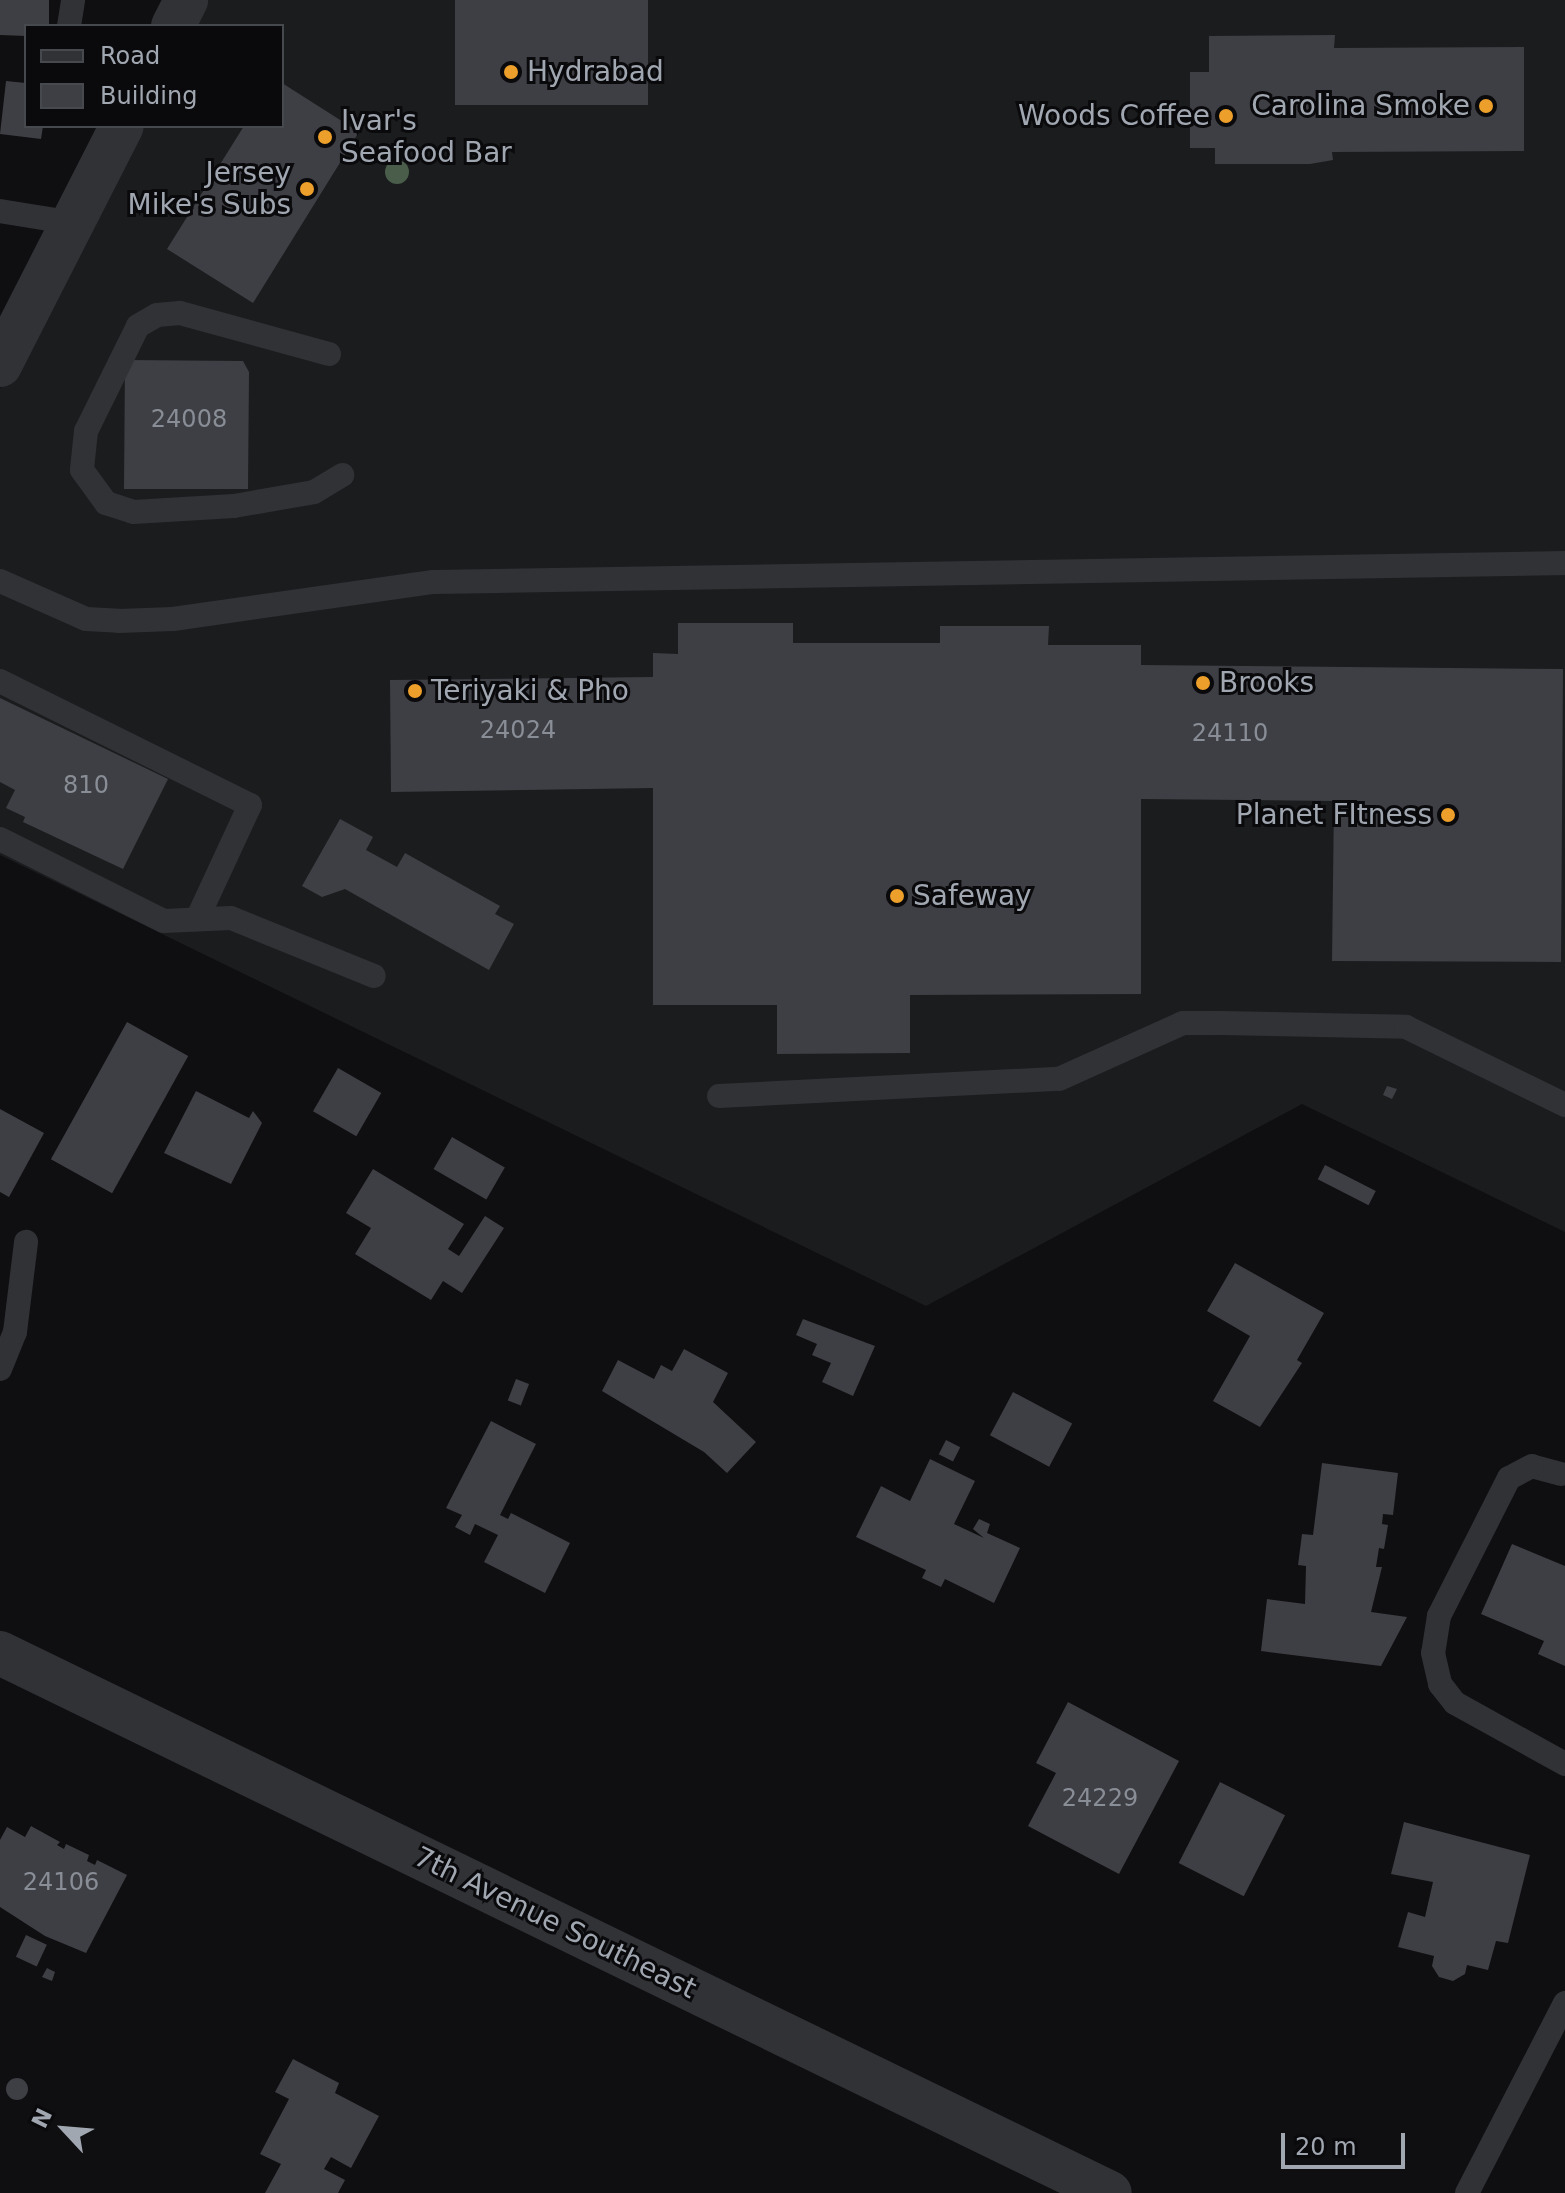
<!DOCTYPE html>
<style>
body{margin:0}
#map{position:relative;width:1565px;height:2193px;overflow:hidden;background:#0f0f11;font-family:"DejaVu Sans",sans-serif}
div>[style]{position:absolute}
.built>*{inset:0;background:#1b1c1e}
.building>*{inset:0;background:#3e3f44;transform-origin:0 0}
.round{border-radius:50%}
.service>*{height:24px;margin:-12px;padding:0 12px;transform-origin:12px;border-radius:12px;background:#303236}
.tertiary>*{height:44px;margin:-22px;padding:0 22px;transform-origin:22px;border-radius:22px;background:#303236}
.trees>*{width:24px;height:24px;margin:-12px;border-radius:50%;background:#495d4a}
.dots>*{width:22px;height:22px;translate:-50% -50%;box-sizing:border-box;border:4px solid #0a0a0c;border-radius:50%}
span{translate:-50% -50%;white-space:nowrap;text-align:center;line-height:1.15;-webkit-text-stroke:6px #0a0a0c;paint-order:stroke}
.number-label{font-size:24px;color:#888d96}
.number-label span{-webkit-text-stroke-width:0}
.poi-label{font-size:28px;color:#a1a7b1}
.left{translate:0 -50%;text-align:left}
.right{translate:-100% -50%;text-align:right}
.street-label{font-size:28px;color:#a1a7b1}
.legend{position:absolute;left:24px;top:24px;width:260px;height:104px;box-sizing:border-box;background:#0a0a0c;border:2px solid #46494e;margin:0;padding:10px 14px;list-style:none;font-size:24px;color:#a1a7b1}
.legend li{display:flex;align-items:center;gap:16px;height:40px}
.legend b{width:40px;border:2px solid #46494e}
.north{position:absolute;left:24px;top:2089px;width:80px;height:80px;-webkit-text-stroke:6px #0a0a0c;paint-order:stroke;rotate:296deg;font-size:22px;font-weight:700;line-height:32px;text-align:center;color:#a1a7b1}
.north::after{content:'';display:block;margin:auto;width:28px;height:36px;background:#a1a7b1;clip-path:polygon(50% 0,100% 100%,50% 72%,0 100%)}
.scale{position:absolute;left:1281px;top:2133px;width:124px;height:36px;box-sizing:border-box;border:4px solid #a1a7b1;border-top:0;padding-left:10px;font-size:24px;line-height:28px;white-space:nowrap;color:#a1a7b1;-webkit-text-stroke:6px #0a0a0c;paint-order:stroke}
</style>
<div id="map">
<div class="built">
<i style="clip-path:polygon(189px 0,1565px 0,1565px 1232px,1302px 1104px,926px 1306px,0 855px,0 389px,128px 126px,282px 126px,282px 26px,177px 26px)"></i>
</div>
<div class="building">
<i style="clip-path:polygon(0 0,49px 0,49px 26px,26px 26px,26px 36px,0 35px)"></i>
<i style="left:455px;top:0;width:193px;height:105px"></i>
<i style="clip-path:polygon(1335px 35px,1334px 48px,1524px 47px,1524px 151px,1332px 152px,1333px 160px,1310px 164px,1215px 164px,1215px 148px,1190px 148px,1190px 72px,1209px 72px,1209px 36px)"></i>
<i style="clip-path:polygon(6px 81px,26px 83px,26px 126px,43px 126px,41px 139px,0 134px)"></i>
<i style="clip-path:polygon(282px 83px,359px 132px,253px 303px,167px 249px,244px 126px,282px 126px)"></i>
<i style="clip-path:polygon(125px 360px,243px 361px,249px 372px,248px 489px,124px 489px)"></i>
<i style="clip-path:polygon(678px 623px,793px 623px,793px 643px,940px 643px,940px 626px,1049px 626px,1048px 645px,1141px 645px,1141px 665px,1563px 669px,1561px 962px,1332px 961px,1334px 801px,1141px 799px,1141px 994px,910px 995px,910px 1053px,777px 1054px,777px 1005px,653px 1005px,653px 788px,391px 792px,390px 680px,653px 677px,653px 653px,678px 654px)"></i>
<i style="clip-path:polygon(0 698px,168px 779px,123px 869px,23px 822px,25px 817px,6px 808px,15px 790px,0 782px)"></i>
<i style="clip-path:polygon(340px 819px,373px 837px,366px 850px,397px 867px,405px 853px,500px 906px,495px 914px,514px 924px,489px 970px,345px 889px,322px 897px,302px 886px)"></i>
<i style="left:127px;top:1022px;width:70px;height:157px;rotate:29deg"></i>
<i style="left:338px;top:1068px;width:50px;height:50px;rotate:30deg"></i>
<i style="clip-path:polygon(1387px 1086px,1397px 1089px,1392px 1099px,1383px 1095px)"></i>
<i style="clip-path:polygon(196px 1091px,249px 1118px,253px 1111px,262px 1123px,231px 1184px,164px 1153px)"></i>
<i style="clip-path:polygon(0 1109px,44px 1133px,9px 1197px,0 1192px)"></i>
<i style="left:452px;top:1137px;width:61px;height:37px;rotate:30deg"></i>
<i style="left:1325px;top:1165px;width:57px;height:16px;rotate:27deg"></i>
<i style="clip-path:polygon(373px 1169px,464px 1224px,448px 1249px,459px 1256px,485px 1216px,504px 1228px,462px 1293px,443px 1281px,431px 1300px,355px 1254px,371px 1228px,346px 1213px)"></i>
<i style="clip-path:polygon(1235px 1263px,1324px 1313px,1297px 1360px,1302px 1363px,1260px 1427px,1213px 1401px,1250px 1336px,1207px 1311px)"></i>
<i style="clip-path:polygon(803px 1319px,875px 1346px,853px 1396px,822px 1382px,831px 1363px,812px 1355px,817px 1344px,796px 1335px)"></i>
<i style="clip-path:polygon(684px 1349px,728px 1373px,713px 1402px,756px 1442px,727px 1473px,704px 1452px,602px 1391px,618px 1360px,654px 1379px,661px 1365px,672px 1371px)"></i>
<i style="left:516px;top:1379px;width:14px;height:23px;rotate:21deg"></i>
<i style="left:1013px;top:1392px;width:67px;height:49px;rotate:28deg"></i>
<i style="clip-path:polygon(491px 1421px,536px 1444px,500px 1515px,508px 1519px,511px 1513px,570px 1543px,545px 1593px,484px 1562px,498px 1535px,475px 1524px,470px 1535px,455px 1527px,462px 1515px,446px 1508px)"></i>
<i style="left:946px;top:1440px;width:16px;height:16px;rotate:27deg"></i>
<i style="clip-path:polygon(930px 1459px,975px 1481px,954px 1524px,984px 1538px,973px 1529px,979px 1519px,990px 1524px,987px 1533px,1020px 1548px,994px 1603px,945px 1579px,941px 1587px,922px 1578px,926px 1570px,856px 1537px,881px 1486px,910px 1501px)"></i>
<i style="clip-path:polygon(1322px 1463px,1398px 1473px,1393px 1515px,1383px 1514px,1382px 1524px,1388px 1525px,1384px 1549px,1379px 1548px,1376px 1567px,1382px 1567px,1371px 1612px,1407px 1617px,1381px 1666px,1261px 1651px,1267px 1599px,1305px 1604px,1306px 1566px,1298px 1565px,1302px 1534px,1313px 1535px)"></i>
<i style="clip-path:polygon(1512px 1544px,1565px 1566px,1565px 1666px,1538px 1654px,1544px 1641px,1481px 1614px)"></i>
<i style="clip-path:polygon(1068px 1702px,1179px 1761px,1119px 1874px,1028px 1826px,1056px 1773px,1036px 1763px)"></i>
<i style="left:1220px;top:1782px;width:73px;height:91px;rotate:27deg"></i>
<i style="clip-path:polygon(1404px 1822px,1530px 1855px,1508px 1943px,1496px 1941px,1488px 1970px,1467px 1965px,1465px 1974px,1453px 1981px,1439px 1977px,1432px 1966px,1434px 1956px,1398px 1947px,1408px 1912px,1425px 1917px,1433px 1882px,1391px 1874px)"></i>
<i style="clip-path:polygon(31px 1826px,60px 1842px,57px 1845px,64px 1849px,66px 1844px,89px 1855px,87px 1861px,95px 1865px,97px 1860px,127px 1875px,86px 1953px,45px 1936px,0 1907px,0 1840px,7px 1827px,25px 1837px)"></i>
<i style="left:26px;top:1935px;width:23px;height:24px;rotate:25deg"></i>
<i style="clip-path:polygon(47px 1968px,55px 1972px,52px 1981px,42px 1977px)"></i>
<i style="clip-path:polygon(293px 2059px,339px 2083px,335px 2093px,379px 2116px,351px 2168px,331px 2157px,324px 2169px,345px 2180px,338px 2193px,265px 2193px,281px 2164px,260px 2154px,289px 2099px,275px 2092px)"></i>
<i class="round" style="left:6px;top:2078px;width:22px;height:22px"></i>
</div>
<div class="service">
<i style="left:69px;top:26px;width:26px;rotate:-81deg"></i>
<i style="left:0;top:211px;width:74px;rotate:9.3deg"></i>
<i style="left:329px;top:354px;width:155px;rotate:-164.6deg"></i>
<i style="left:180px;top:313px;width:23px;rotate:175deg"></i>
<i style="left:157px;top:315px;width:22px;rotate:150deg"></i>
<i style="left:138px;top:326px;width:117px;rotate:116.3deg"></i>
<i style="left:86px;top:431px;width:39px;rotate:96deg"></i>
<i style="left:82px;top:470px;width:41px;rotate:54deg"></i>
<i style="left:106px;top:503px;width:28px;rotate:18deg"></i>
<i style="left:133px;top:512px;width:101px;rotate:-3.4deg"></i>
<i style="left:234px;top:506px;width:81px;rotate:-9.9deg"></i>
<i style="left:314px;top:492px;width:33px;rotate:-31deg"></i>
<i style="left:0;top:581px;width:94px;rotate:23.8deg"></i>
<i style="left:86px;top:619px;width:33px;rotate:3deg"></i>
<i style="left:119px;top:621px;width:54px;rotate:-2.1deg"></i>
<i style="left:173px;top:619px;width:263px;rotate:-8.1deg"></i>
<i style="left:433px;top:582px;width:1132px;rotate:-0.96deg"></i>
<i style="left:0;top:681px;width:279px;rotate:26.4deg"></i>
<i style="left:250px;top:805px;width:126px;rotate:114.9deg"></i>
<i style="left:0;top:839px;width:183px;rotate:26.6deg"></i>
<i style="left:164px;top:921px;width:67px;rotate:-2.6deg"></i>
<i style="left:231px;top:918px;width:154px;rotate:22.1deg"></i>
<i style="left:719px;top:1096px;width:340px;rotate:-2.9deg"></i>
<i style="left:1059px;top:1079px;width:136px;rotate:-24.3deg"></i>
<i style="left:1183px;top:1023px;width:39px"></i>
<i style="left:1222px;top:1023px;width:184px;rotate:1.2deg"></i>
<i style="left:1406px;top:1027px;width:177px;rotate:26.1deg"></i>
<i style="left:0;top:1369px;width:40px;rotate:-68deg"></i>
<i style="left:15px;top:1332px;width:91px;rotate:-83deg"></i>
<i style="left:1561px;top:1474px;width:30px;rotate:-165deg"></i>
<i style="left:1532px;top:1466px;width:26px;rotate:152deg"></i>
<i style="left:1509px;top:1478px;width:155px;rotate:116.9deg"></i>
<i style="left:1439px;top:1616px;width:37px;rotate:99deg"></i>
<i style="left:1433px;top:1653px;width:32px;rotate:77deg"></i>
<i style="left:1440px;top:1684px;width:24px;rotate:52deg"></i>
<i style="left:1455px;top:1703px;width:126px;rotate:29deg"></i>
<i style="left:1467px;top:2193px;width:214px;rotate:-62.7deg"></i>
</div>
<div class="tertiary">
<i style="left:173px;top:26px;width:29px;rotate:-63deg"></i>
<i style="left:0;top:365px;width:268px;rotate:-63deg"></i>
<i style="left:0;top:1653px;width:1234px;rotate:25.94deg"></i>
</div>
<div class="trees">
<i style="left:397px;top:172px"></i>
</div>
<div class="dots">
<i style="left:511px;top:72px;background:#ed9f2b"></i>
<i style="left:1486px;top:106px;background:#ed9f2b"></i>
<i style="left:1226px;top:116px;background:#ed9f2b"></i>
<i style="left:325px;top:137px;background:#ed9f2b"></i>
<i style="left:307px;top:189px;background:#ed9f2b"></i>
<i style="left:1203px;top:683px;background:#ed9f2b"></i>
<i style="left:415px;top:691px;background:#ed9f2b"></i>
<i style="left:1448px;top:815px;background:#ed9f2b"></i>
<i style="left:897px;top:896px;background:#ed9f2b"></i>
</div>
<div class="number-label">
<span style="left:189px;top:420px">24008</span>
<span style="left:518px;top:731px">24024</span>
<span style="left:1230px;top:734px">24110</span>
<span style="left:86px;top:786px">810</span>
<span style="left:1100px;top:1799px">24229</span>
<span style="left:61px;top:1883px">24106</span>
</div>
<div class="poi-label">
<span class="left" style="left:527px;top:72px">Hydrabad</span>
<span class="right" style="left:1470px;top:106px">Carolina Smoke</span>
<span class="right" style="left:1210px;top:116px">Woods Coffee</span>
<span class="left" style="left:341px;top:137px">Ivar's<br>Seafood Bar</span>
<span class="right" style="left:291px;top:189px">Jersey<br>Mike's Subs</span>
<span class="left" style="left:1219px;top:683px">Brooks</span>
<span class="left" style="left:431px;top:691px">Teriyaki &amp; Pho</span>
<span class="right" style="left:1432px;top:815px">Planet FItness</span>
<span class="left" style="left:913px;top:896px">Safeway</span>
</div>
<div class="street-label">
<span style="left:555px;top:1923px;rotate:26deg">7th Avenue Southeast</span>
</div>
<ul class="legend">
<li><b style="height:10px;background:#303236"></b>Road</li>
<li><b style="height:22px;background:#3e3f44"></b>Building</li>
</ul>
<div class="north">N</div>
<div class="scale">20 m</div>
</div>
